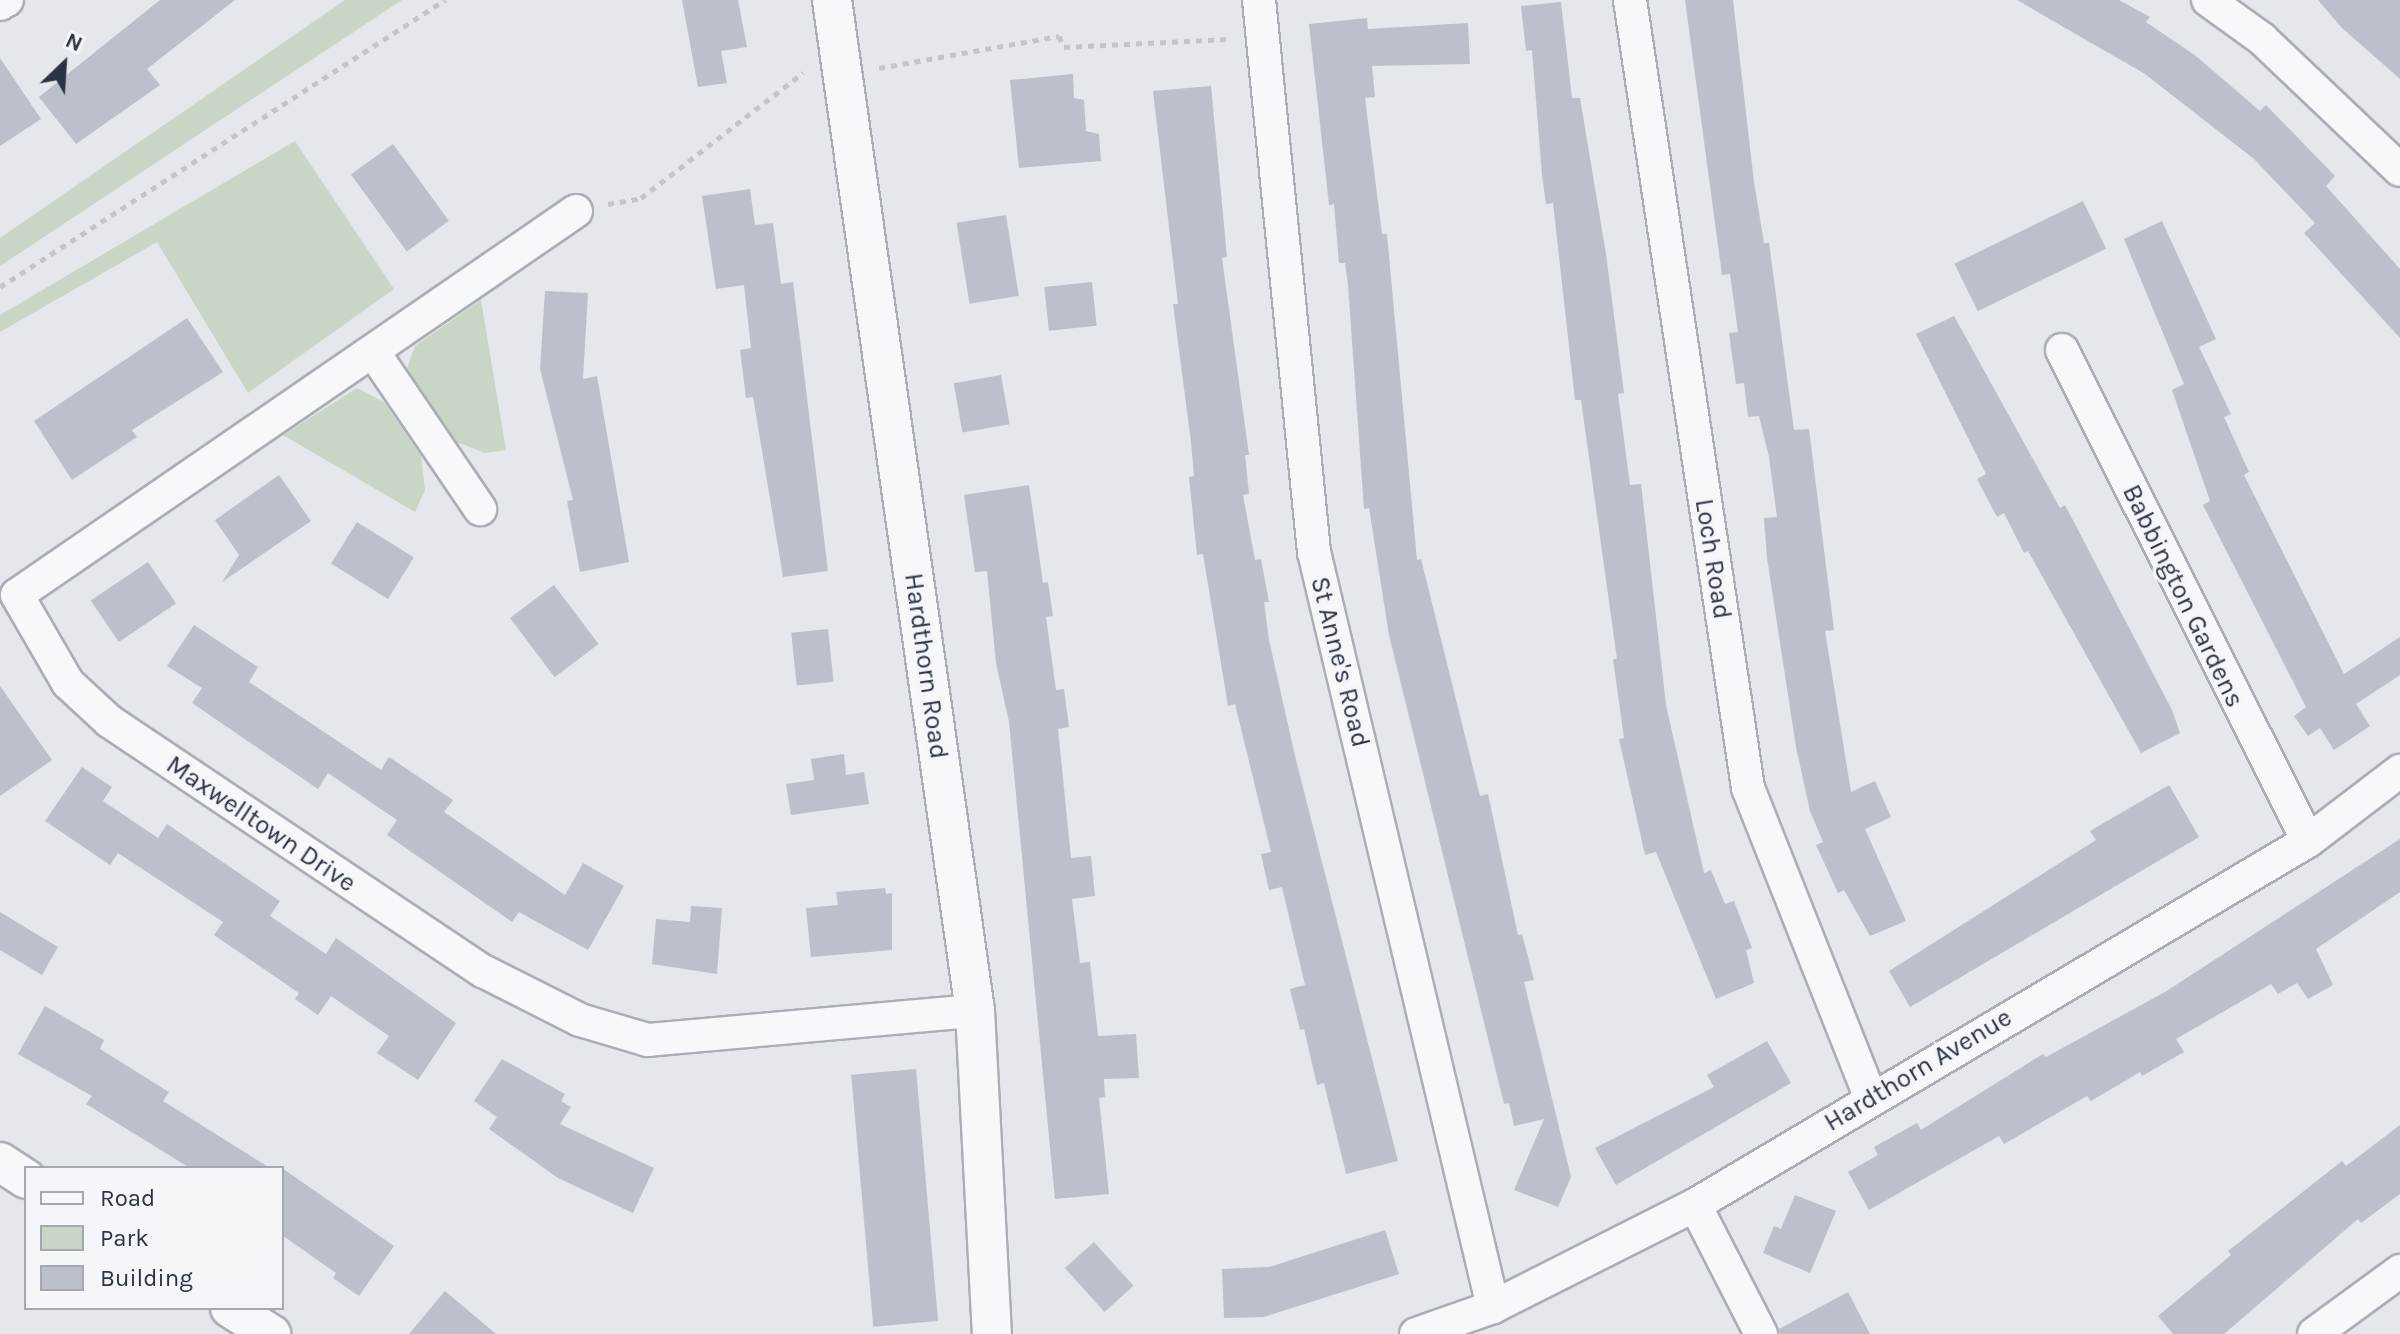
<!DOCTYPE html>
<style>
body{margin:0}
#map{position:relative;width:2400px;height:1334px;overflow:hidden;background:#e4e7ec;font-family:Karla,sans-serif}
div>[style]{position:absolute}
.green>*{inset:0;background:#c9d6c5}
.building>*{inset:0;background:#bbc0ca;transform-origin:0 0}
.path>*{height:5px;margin-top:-2.5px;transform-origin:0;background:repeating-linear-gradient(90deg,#c2c5cb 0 6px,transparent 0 12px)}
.roads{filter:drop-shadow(2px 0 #a9aeb7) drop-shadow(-2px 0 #a9aeb7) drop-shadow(0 2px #a9aeb7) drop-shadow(0 -2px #a9aeb7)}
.minor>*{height:32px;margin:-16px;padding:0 16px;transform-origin:16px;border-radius:16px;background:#f7f8fa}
.tertiary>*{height:38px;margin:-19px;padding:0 19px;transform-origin:19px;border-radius:19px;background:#f7f8fa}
span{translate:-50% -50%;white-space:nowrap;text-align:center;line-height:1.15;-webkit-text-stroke:7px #f4f6f9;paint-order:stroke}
.street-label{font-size:26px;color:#2b3445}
.legend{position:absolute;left:24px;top:1166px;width:260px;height:144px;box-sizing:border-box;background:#f4f6f9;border:2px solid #a4a8b1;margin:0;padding:10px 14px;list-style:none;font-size:24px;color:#2b3445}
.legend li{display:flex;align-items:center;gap:16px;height:40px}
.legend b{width:40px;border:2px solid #a4a8b1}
.north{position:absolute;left:24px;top:24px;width:80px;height:80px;-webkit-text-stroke:6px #f4f6f9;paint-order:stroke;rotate:25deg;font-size:22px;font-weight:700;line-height:32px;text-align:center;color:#2b3445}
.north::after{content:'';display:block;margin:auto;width:28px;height:36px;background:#2b3445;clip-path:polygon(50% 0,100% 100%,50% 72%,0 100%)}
</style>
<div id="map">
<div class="green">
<i style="clip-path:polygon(345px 0,402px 0,0 266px,0 238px)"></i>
<i style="clip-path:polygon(295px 141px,394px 289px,248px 393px,157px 242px,0 332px,0 315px)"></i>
<i style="clip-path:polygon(481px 300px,506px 450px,485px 453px,449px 439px,410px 385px,407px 368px,415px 346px)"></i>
<i style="clip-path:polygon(357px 388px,384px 402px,421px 456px,425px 490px,415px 512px,283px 435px)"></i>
</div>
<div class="building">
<i style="clip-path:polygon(160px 0,235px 0,147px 69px,160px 85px,76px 144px,39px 97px)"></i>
<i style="clip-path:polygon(682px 0,738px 0,747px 47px,721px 51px,727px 83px,698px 87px)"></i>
<i style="clip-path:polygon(1685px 0,1733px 0,1754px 182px,1764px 243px,1769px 243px,1794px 430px,1809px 429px,1834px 630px,1825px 631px,1851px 792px,1875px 781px,1891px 817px,1865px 829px,1906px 921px,1870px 936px,1844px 890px,1838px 893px,1816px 845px,1823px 842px,1810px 811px,1796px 747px,1767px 558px,1764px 518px,1777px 517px,1769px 457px,1759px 416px,1748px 417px,1744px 383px,1736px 384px,1729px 333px,1738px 332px,1730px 274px,1722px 275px)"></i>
<i style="clip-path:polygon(2017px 0,2119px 0,2150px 17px,2146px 22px,2196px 56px,2260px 111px,2266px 105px,2335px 176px,2326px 186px,2400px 269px,2400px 338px,2304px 233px,2315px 223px,2254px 159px,2145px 74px)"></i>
<i style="clip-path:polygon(2318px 0,2400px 0,2400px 79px,2342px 28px)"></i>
<i style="clip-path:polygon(1561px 2px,1572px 98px,1580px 98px,1606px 254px,1624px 393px,1618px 394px,1630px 485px,1641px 484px,1666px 705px,1704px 873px,1711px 870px,1725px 904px,1734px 901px,1752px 948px,1746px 950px,1754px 983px,1716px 999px,1656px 852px,1645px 855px,1619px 739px,1624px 738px,1613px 659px,1617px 659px,1581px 400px,1575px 400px,1553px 203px,1546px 204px,1542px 175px,1532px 50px,1526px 51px,1521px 6px)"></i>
<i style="clip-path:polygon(1367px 18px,1368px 29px,1468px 23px,1470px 64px,1372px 66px,1375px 97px,1365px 98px,1382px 234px,1387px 234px,1417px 560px,1421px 559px,1480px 796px,1488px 794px,1518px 935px,1522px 934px,1534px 980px,1524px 982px,1571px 1177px,1558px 1207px,1514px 1190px,1544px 1119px,1514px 1126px,1509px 1103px,1504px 1104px,1389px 635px,1369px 508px,1364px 509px,1348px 285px,1345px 263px,1339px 263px,1334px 204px,1329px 205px,1309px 24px)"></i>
<i style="clip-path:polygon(0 58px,41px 119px,0 146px)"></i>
<i style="clip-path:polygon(1073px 74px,1074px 98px,1084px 100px,1086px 131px,1099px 134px,1101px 161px,1019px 168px,1010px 80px)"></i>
<i style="clip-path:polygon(1211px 86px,1227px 257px,1222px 258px,1249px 455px,1245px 455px,1249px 494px,1243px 495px,1255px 560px,1261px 559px,1269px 602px,1264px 602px,1269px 640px,1295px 756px,1398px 1161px,1346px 1174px,1324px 1083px,1317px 1085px,1304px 1029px,1300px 1030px,1290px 989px,1305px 985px,1282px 887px,1269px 890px,1261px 854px,1271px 852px,1235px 704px,1228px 706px,1203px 554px,1197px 555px,1189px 477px,1194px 476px,1191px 442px,1173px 304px,1178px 304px,1153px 91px)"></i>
<i style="left:393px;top:144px;width:95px;height:52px;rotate:54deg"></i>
<i style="clip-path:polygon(750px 189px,755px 225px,773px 223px,781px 284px,793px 282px,828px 571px,783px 577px,753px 397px,746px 398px,740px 350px,751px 348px,744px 285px,716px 289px,702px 196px)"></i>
<i style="left:2083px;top:201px;width:53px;height:143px;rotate:64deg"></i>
<i style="left:1006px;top:215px;width:82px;height:50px;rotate:81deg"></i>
<i style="clip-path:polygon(2162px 221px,2216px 339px,2199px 347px,2231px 414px,2224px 417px,2249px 472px,2244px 475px,2344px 674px,2400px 637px,2400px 675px,2356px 704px,2370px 726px,2334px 750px,2320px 728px,2308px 736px,2294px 716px,2306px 707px,2203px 505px,2210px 501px,2172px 390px,2184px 384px,2124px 239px)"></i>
<i style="left:1092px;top:282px;width:44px;height:48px;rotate:84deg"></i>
<i style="clip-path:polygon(545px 291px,588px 293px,583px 379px,597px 376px,629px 562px,580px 572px,567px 501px,573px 500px,540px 369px)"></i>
<i style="clip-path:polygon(1954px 316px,2060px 508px,2065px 505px,2172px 710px,2180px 733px,2141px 753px,2028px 551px,2024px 553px,2004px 513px,1997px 517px,1977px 479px,1986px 474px,1916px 334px)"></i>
<i style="clip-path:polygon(187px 318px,223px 372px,132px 430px,137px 437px,72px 480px,34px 421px)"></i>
<i style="left:1001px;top:375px;width:50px;height:48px;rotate:80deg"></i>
<i style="clip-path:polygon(279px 475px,311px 521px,222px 582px,239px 555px,215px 520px)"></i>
<i style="clip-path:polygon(1029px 485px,1043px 583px,1048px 582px,1053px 616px,1046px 617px,1056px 690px,1064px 689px,1069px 727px,1058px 729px,1071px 858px,1091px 856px,1095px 896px,1072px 899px,1080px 963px,1090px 962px,1098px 1036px,1136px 1034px,1139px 1078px,1104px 1079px,1105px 1097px,1099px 1098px,1109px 1194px,1055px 1199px,1009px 722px,996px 663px,987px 571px,975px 572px,964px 495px)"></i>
<i style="left:357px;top:522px;width:67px;height:49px;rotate:32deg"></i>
<i style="left:148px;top:562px;width:50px;height:69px;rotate:56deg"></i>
<i style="left:554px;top:585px;width:74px;height:55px;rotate:53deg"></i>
<i style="clip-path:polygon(194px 625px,258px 667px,249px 682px,381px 770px,389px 757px,453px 800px,444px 812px,565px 895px,583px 863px,624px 886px,588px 950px,519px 912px,512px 922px,387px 835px,397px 820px,328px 773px,318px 789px,192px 703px,202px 688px,167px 666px)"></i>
<i style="left:828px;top:629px;width:53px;height:37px;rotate:84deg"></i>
<i style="clip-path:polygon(0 686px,52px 760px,0 796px)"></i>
<i style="clip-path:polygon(844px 754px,846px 775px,864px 772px,869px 804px,791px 815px,786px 784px,814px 780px,811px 759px)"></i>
<i style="clip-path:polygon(82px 767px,112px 787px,103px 801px,158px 838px,167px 824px,280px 901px,270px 916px,326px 954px,336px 938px,456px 1023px,418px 1080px,377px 1053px,389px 1036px,331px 996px,318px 1015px,295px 999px,299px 993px,214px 935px,223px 922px,118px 853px,110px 865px,45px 821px)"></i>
<i style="clip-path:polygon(2169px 785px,2199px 837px,1910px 1007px,1889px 971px,2096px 840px,2090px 831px)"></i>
<i style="clip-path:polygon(2400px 839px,2400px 892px,2316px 949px,2333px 985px,2308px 999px,2297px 983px,2278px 994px,2271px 984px,2176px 1039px,2184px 1052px,2142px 1076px,2140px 1072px,2091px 1101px,2087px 1096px,2004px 1144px,1999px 1136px,1869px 1210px,1848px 1172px,1878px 1155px,1874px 1147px,1917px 1123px,1921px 1130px,2043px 1054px,2046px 1057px,2165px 992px)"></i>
<i style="clip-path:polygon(885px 888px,886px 894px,892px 893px,892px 950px,811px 957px,806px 908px,838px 905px,836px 892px)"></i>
<i style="clip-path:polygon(691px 906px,722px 908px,717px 974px,652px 964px,656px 919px,690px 922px)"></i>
<i style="clip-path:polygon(0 912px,58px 947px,42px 975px,0 950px)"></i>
<i style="clip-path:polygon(45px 1006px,104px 1040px,100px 1049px,169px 1092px,163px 1101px,270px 1168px,190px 1168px,86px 1104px,92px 1096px,18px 1054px)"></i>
<i style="clip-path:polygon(1767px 1041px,1791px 1083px,1616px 1185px,1595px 1148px,1714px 1087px,1707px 1075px)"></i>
<i style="clip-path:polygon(502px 1059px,565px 1094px,561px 1101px,571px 1107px,560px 1124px,654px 1168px,633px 1213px,558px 1178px,489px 1129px,497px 1117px,474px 1101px)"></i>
<i style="left:916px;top:1069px;width:253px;height:65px;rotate:85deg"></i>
<i style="clip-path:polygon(2400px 1125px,2400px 1194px,2361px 1223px,2358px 1219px,2224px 1334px,2173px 1334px,2158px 1316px,2231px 1255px,2228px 1251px,2342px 1161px,2346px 1166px)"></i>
<i style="clip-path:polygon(282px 1168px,394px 1246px,359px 1296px,333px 1278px,336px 1273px,282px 1235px)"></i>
<i style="clip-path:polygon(1795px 1195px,1836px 1211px,1810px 1273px,1763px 1253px,1774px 1226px,1781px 1229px)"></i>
<i style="clip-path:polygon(1385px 1230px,1399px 1274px,1264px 1317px,1224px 1318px,1222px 1269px,1269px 1267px)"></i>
<i style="left:1094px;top:1242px;width:59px;height:39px;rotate:48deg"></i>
<i style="clip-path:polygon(445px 1291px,496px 1334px,409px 1334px)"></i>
<i style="clip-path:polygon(1848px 1292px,1870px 1334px,1780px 1334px,1779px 1329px)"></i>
</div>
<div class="path">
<i style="left:879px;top:68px;width:183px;rotate:-10.1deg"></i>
<i style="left:1059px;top:36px;width:12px;rotate:66deg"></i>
<i style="left:1064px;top:47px;width:166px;rotate:-2.8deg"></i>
<i style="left:608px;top:204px;width:34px;rotate:-10deg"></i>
<i style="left:641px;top:198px;width:205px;rotate:-37.7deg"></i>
<i style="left:0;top:287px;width:530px;rotate:-32.82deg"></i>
</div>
<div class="roads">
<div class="minor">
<i style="left:1259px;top:0;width:555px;rotate:84.31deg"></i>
<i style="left:1314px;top:552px;width:776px;rotate:76.66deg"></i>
<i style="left:1630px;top:0;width:797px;rotate:81.48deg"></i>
<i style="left:1748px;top:788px;width:334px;rotate:68.4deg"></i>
<i style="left:2208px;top:0;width:67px;rotate:35.8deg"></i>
<i style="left:2262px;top:39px;width:190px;rotate:43.5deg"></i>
<i style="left:0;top:4px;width:8px;rotate:-30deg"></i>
<i style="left:576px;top:211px;width:678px;rotate:145.51deg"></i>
<i style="left:17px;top:595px;width:102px;rotate:59.9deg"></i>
<i style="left:68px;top:683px;width:56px;rotate:42.8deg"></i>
<i style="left:109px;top:721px;width:450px;rotate:33.8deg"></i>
<i style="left:483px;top:971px;width:109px;rotate:26.8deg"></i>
<i style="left:580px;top:1020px;width:71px;rotate:16.4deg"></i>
<i style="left:648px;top:1040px;width:328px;rotate:-5.1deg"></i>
<i style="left:2062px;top:350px;width:549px;rotate:63.39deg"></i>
<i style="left:374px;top:353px;width:189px;rotate:55.8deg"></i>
<i style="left:1695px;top:1205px;width:145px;rotate:62.9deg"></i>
<i style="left:1416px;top:1334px;width:82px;rotate:-19.3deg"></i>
<i style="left:1493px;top:1307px;width:226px;rotate:-26.8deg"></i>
<i style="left:1695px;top:1205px;width:713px;rotate:-30.7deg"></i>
<i style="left:2308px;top:841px;width:116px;rotate:-37.3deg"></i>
<i style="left:2314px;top:1334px;width:107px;rotate:-36.2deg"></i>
</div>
<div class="tertiary">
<i style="left:832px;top:0;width:1021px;rotate:81.95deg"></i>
<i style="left:975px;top:1011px;width:323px;rotate:87deg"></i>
<i style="left:0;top:1162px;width:31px;rotate:33deg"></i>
<i style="left:230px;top:1308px;width:49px;rotate:32.4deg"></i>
</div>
</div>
<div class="street-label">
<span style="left:1713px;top:559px;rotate:81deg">Loch Road</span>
<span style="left:2183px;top:596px;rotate:64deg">Babbington Gardens</span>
<span style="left:1340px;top:662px;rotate:76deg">St Anne's Road</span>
<span style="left:926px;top:666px;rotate:82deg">Hardthorn Road</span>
<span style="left:261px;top:824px;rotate:34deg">Maxwelltown Drive</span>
<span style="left:1918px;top:1070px;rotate:-31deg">Hardthorn Avenue</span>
</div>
<ul class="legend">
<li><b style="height:10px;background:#f7f8fa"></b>Road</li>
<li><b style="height:22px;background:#c9d6c5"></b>Park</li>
<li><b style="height:22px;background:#bbc0ca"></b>Building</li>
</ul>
<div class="north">N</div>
</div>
